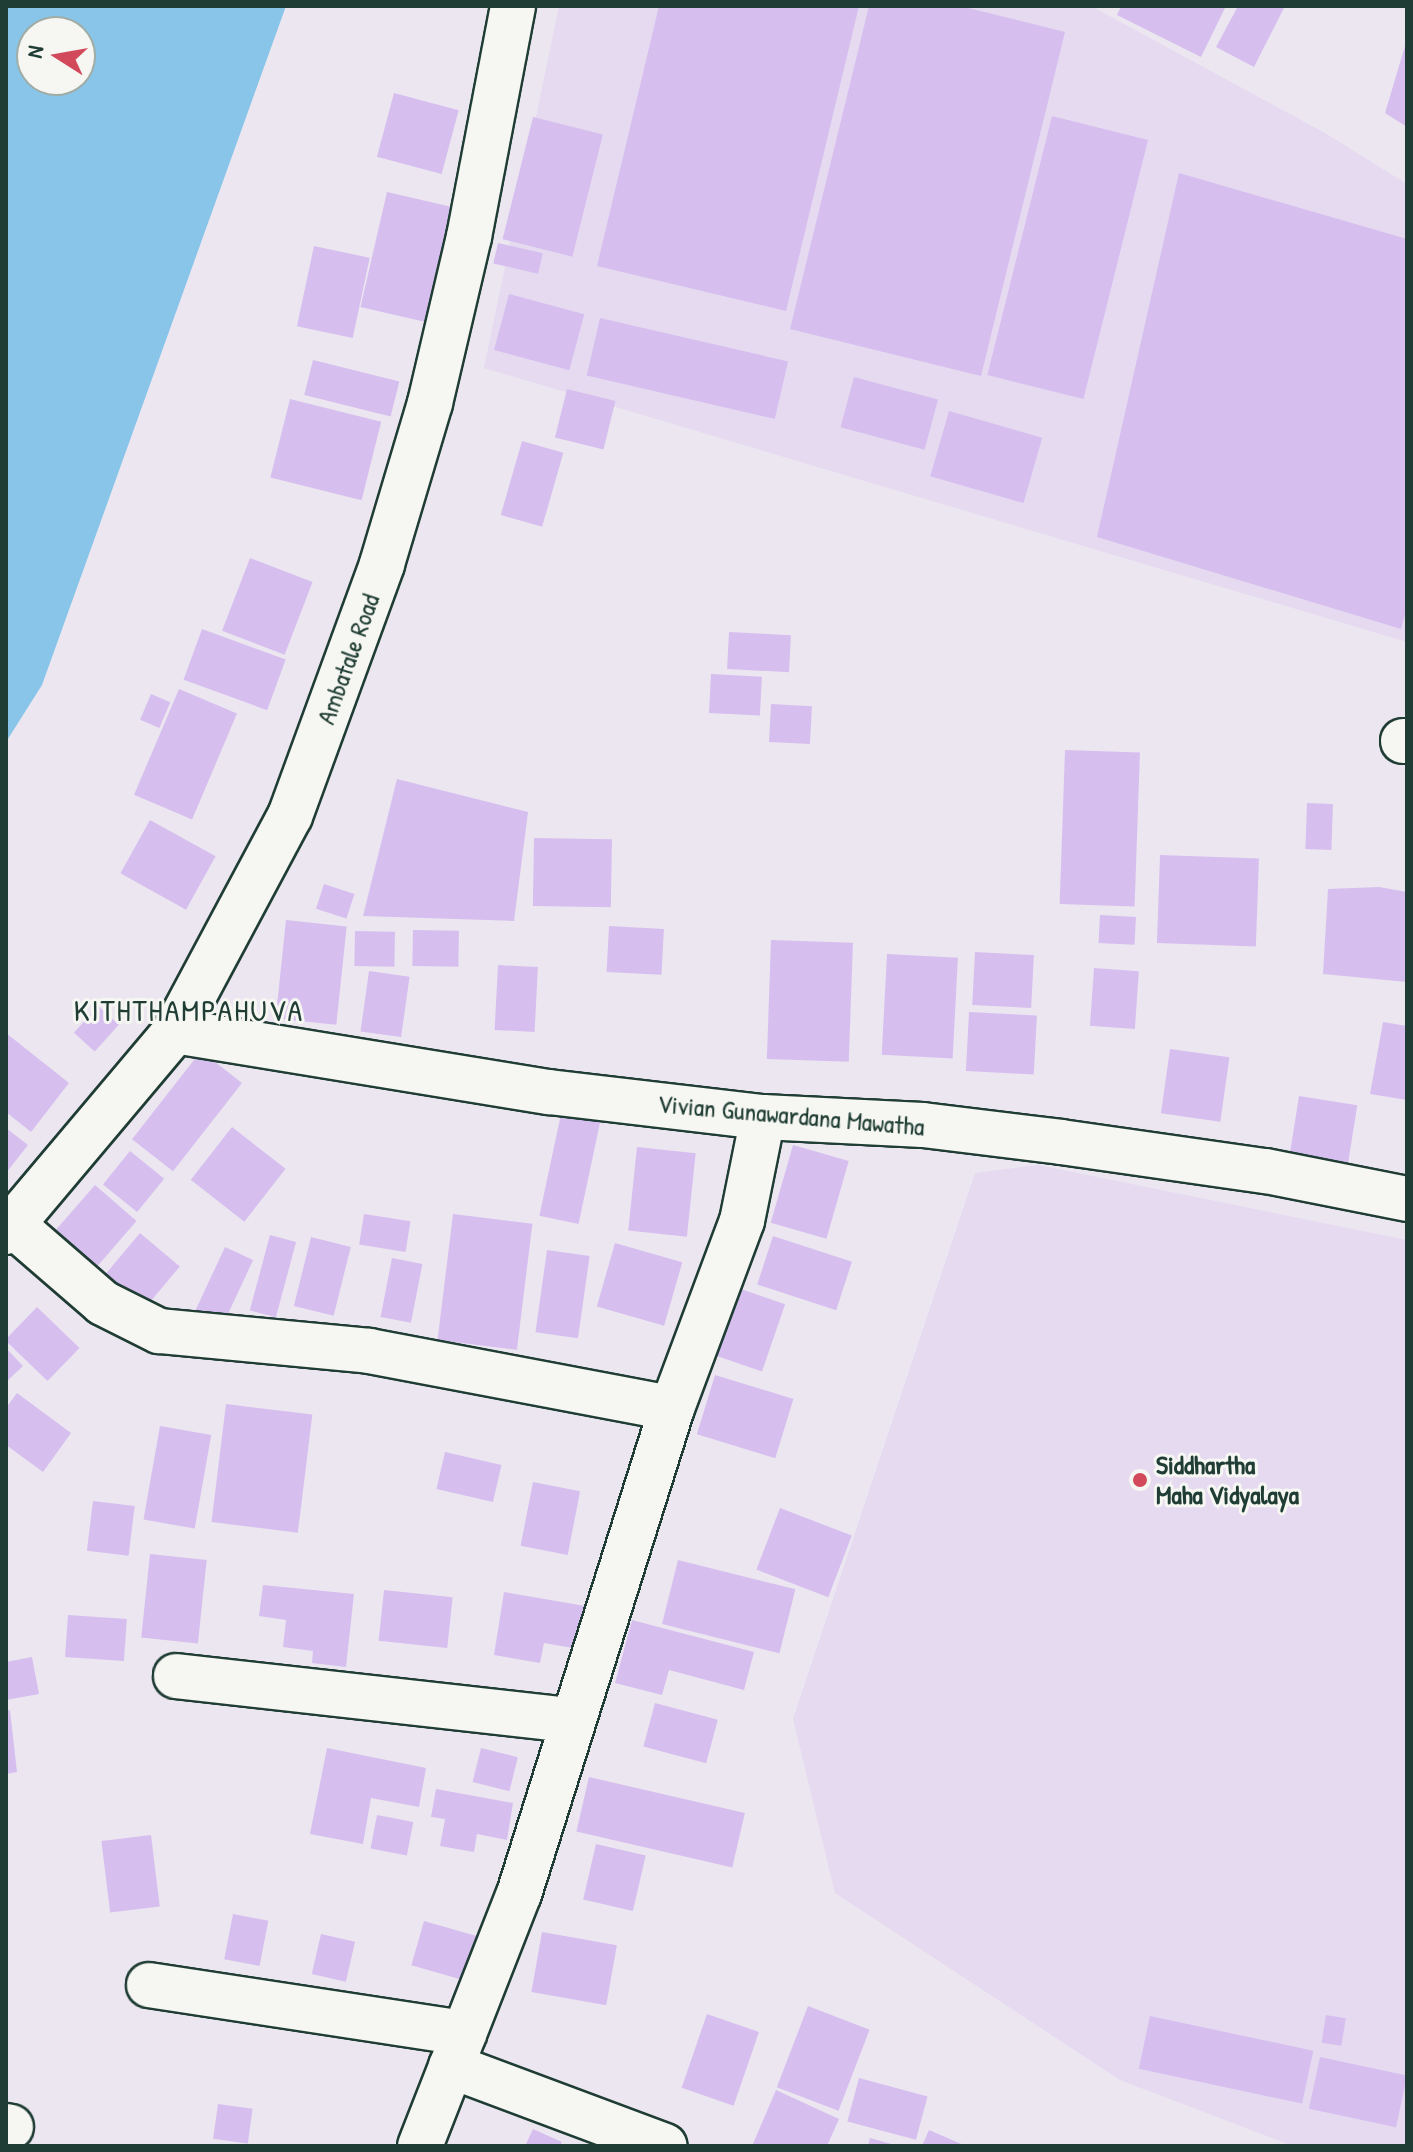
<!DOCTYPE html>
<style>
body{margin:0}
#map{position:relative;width:1413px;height:2152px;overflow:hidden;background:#ece6f1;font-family:"Patrick Hand",sans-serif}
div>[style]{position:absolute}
.built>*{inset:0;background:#e5daf0}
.water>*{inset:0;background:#89c5e9}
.building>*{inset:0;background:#d6bfef;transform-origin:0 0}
.roads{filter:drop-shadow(2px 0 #1f3d34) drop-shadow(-2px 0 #1f3d34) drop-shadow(0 2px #1f3d34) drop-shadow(0 -2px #1f3d34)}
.minor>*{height:44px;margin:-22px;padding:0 22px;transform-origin:22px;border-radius:22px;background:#f6f6f2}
.major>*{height:44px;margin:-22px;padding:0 22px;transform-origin:22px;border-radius:22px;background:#f6f6f2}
.dots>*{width:22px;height:22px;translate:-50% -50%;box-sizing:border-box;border:4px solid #f6f6f2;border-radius:50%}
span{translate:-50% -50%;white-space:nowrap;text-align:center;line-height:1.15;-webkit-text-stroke:6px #f6f6f2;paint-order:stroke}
.street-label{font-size:26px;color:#1f3d34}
.poi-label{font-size:26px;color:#1f3d34;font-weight:700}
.left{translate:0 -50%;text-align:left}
.quarter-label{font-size:30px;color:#1f3d34;letter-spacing:2px}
.frame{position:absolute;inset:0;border:8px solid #1f3d34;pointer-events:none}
.north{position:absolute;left:16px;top:16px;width:80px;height:80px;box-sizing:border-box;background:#f6f6f2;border:2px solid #a0aca6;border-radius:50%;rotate:281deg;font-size:22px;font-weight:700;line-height:32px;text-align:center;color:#1f3d34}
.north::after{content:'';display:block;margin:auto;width:28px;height:36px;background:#d1495b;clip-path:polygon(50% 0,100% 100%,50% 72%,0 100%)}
</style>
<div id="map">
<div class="built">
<i style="clip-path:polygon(559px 6px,1091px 6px,1325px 133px,1407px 184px,1407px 642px,484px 368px)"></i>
<i style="clip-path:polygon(1038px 1165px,1407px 1240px,1407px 2146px,1293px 2146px,1120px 2080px,835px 1893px,793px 1719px,975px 1173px)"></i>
</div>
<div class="water">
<i style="clip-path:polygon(evenodd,6px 6px,286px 6px,42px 685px,6px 742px,6px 6px,32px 32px,80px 32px,80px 80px,32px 80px,32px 32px)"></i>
</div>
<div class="building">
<i style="clip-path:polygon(659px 6px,859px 6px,786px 311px,597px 266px)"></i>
<i style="clip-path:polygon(869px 6px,960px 6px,1065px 32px,981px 376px,790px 329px)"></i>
<i style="clip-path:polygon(1121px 6px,1226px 6px,1201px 57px,1117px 15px)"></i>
<i style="clip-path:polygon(1238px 6px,1285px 6px,1254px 67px,1216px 47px)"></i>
<i style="clip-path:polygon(1405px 46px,1407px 48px,1407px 127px,1385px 113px)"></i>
<i style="left:394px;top:93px;width:67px;height:66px;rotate:15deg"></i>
<i style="left:1052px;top:116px;width:99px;height:267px;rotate:14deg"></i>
<i style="left:533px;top:117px;width:72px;height:126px;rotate:14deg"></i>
<i style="clip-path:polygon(1179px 173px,1407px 239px,1407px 607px,1401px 629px,1097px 537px)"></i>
<i style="left:387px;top:192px;width:68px;height:118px;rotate:13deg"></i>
<i style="left:498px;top:243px;width:46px;height:21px;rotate:13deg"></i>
<i style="left:314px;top:246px;width:57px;height:82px;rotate:12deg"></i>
<i style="left:509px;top:294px;width:78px;height:58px;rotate:15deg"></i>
<i style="left:600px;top:318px;width:193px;height:59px;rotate:13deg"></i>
<i style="left:313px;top:360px;width:89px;height:36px;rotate:14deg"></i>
<i style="left:854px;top:377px;width:87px;height:52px;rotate:15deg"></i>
<i style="left:567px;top:389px;width:50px;height:50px;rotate:14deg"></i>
<i style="left:290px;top:399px;width:94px;height:81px;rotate:14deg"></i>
<i style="left:949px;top:411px;width:97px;height:68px;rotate:16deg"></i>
<i style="left:522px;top:441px;width:43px;height:77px;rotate:16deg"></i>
<i style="left:250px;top:558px;width:67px;height:78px;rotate:21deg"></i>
<i style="left:202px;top:629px;width:89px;height:54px;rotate:20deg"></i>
<i style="left:729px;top:632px;width:62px;height:37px;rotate:3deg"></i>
<i style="left:711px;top:674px;width:51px;height:39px;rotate:3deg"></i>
<i style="left:179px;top:689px;width:63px;height:115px;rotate:23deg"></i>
<i style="left:151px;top:694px;width:21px;height:28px;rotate:23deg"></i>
<i style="left:771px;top:704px;width:41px;height:38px;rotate:3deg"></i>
<i style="left:1065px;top:750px;width:75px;height:154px;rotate:2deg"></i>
<i style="clip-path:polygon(397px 779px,528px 812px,514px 921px,363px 916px)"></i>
<i style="left:1307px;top:803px;width:26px;height:46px;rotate:2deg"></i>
<i style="left:150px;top:820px;width:75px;height:61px;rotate:29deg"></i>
<i style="left:534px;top:838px;width:78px;height:68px;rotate:1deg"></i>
<i style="left:1160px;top:855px;width:99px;height:88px;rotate:2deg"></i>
<i style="left:324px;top:884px;width:32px;height:26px;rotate:18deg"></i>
<i style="clip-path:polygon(1379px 887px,1407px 892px,1407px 982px,1323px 974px,1328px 889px)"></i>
<i style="left:1100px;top:915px;width:36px;height:28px;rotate:3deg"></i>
<i style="left:286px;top:920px;width:61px;height:99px;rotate:6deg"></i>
<i style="left:609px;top:926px;width:55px;height:46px;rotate:3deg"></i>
<i style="left:413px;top:930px;width:46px;height:36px;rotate:1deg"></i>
<i style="left:355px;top:931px;width:40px;height:35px;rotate:1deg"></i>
<i style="left:771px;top:940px;width:82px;height:119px;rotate:2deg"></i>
<i style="left:975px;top:952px;width:59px;height:53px;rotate:3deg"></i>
<i style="left:887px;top:954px;width:71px;height:101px;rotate:3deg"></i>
<i style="left:498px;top:965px;width:40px;height:65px;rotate:3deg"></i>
<i style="left:1094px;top:968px;width:45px;height:58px;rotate:4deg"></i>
<i style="left:369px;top:971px;width:41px;height:61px;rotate:8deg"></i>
<i style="left:98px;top:1006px;width:28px;height:36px;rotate:42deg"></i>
<i style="left:969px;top:1012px;width:68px;height:59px;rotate:3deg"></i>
<i style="clip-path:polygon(1383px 1022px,1407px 1026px,1407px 1100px,1370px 1094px)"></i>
<i style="clip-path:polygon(6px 1033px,69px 1083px,31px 1132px,6px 1112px)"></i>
<i style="left:1170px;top:1049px;width:60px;height:65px;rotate:8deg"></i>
<i style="left:201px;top:1051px;width:52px;height:112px;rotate:38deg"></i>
<i style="left:1299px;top:1096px;width:59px;height:64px;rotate:9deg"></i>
<i style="left:561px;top:1114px;width:40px;height:104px;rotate:12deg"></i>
<i style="left:232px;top:1127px;width:68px;height:67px;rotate:38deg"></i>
<i style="clip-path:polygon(6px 1128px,28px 1145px,6px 1173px)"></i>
<i style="left:793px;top:1145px;width:58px;height:81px;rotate:16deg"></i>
<i style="left:637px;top:1147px;width:59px;height:84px;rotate:6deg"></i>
<i style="left:130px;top:1151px;width:44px;height:43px;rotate:39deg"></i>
<i style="left:95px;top:1185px;width:55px;height:67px;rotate:41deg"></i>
<i style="left:364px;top:1214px;width:47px;height:31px;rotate:9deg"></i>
<i style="left:453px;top:1214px;width:80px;height:127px;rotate:7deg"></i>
<i style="left:140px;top:1233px;width:52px;height:65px;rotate:40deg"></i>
<i style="left:270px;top:1235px;width:27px;height:78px;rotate:15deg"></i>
<i style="left:773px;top:1236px;width:83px;height:51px;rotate:18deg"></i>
<i style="left:311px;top:1237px;width:41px;height:71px;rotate:14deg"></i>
<i style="left:615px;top:1243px;width:70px;height:66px;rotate:16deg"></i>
<i style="left:225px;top:1247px;width:31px;height:75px;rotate:25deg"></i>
<i style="left:547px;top:1250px;width:43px;height:83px;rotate:8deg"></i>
<i style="left:392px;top:1258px;width:31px;height:60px;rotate:11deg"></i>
<i style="left:735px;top:1287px;width:53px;height:71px;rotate:19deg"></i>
<i style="left:37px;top:1307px;width:59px;height:46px;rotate:44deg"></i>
<i style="clip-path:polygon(6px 1348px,23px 1366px,6px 1382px)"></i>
<i style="left:715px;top:1375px;width:82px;height:62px;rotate:17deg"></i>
<i style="clip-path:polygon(17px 1393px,71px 1433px,43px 1472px,6px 1445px,6px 1408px)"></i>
<i style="left:226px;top:1404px;width:87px;height:119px;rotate:7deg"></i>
<i style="left:160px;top:1426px;width:52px;height:95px;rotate:10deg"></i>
<i style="left:445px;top:1452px;width:58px;height:38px;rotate:13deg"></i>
<i style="left:533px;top:1482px;width:48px;height:65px;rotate:11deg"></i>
<i style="left:93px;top:1501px;width:42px;height:50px;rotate:7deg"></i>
<i style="left:780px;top:1508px;width:77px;height:66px;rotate:21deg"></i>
<i style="left:150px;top:1554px;width:57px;height:84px;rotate:6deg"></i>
<i style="left:678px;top:1560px;width:121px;height:66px;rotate:14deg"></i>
<i style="clip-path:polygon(263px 1585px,354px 1594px,346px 1667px,312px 1663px,313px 1651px,283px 1647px,286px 1620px,259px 1616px)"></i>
<i style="left:384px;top:1590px;width:69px;height:51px;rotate:6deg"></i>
<i style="clip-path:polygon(504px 1592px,591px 1607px,584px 1650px,544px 1643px,540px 1663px,494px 1655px)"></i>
<i style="left:68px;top:1615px;width:59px;height:42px;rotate:4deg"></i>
<i style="clip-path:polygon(632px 1620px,754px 1652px,744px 1690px,669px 1670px,662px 1695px,615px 1683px)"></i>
<i style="clip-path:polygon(32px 1657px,39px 1694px,6px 1700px,6px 1662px)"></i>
<i style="left:655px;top:1703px;width:65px;height:45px;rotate:15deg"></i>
<i style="clip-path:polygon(10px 1710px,17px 1772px,6px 1774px,6px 1711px)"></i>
<i style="clip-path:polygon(327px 1748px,426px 1768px,419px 1807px,371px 1798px,363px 1844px,310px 1834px)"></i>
<i style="left:481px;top:1748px;width:38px;height:35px;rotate:14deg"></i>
<i style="left:589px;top:1777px;width:160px;height:56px;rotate:13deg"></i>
<i style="clip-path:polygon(436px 1789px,513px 1803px,507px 1840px,477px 1834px,474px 1852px,440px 1846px,445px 1819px,431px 1817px)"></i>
<i style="left:377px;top:1815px;width:37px;height:34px;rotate:11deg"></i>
<i style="left:151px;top:1835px;width:72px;height:50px;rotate:83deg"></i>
<i style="left:596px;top:1844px;width:51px;height:57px;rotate:13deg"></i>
<i style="left:233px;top:1914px;width:36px;height:46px;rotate:11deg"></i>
<i style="left:424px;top:1921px;width:62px;height:46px;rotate:16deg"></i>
<i style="left:542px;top:1932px;width:76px;height:61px;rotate:10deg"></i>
<i style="left:321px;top:1934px;width:35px;height:41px;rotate:13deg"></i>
<i style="left:808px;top:2006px;width:66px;height:87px;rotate:21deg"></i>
<i style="left:707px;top:2014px;width:55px;height:78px;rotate:19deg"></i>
<i style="left:1326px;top:2015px;width:20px;height:28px;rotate:9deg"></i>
<i style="left:1150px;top:2016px;width:167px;height:54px;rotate:12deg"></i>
<i style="left:1320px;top:2057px;width:89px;height:53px;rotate:12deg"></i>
<i style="left:859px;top:2078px;width:71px;height:45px;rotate:15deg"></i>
<i style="clip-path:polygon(776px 2090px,839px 2119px,827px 2146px,752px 2146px)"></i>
<i style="left:218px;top:2104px;width:35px;height:35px;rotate:8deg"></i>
<i style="clip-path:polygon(533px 2129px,562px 2142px,560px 2146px,525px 2146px)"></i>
<i style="clip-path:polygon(929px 2130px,966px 2146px,922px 2146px)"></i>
<i style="clip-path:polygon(870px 2138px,895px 2145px,895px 2146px,868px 2146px)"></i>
</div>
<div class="roads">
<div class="minor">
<i style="left:1403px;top:741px;width:4px"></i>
<i style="left:175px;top:1031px;width:379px;rotate:9.3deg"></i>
<i style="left:549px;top:1092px;width:215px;rotate:6.7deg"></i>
<i style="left:763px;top:1117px;width:160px;rotate:2.9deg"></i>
<i style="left:923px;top:1125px;width:139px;rotate:7deg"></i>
<i style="left:1061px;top:1142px;width:207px;rotate:8.1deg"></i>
<i style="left:1266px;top:1171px;width:144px;rotate:11.2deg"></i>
<i style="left:13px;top:1225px;width:119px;rotate:40.9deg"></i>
<i style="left:103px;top:1303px;width:63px;rotate:26.6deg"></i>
<i style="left:159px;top:1331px;width:211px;rotate:5.4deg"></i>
<i style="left:369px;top:1351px;width:308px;rotate:10.7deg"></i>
<i style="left:176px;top:1676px;width:397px;rotate:6.4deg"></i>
<i style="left:149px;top:1985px;width:319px;rotate:8.7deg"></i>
<i style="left:451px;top:2066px;width:228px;rotate:20.5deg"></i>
<i style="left:6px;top:2126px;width:5px;rotate:11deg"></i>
<i style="left:420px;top:2146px;width:271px;rotate:-68.6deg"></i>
<i style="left:519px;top:1894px;width:510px;rotate:-72.53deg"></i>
<i style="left:672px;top:1408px;width:200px;rotate:-69.5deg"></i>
<i style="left:742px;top:1221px;width:106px;rotate:-78.6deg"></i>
</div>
<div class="major">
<i style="left:6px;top:1232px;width:263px;rotate:-49.9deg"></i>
<i style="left:175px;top:1031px;width:244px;rotate:-61.9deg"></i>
<i style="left:290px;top:816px;width:268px;rotate:-69.9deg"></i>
<i style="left:382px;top:564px;width:168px;rotate:-73.4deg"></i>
<i style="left:430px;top:403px;width:171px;rotate:-76.8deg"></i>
<i style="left:469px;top:237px;width:235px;rotate:-79.2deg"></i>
</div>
</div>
<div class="dots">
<i style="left:1140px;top:1480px;background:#d1495b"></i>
</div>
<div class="street-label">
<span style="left:348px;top:659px;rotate:-70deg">Ambatale Road</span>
<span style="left:791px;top:1115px;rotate:5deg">Vivian Gunawardana Mawatha</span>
</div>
<div class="poi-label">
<span class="left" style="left:1156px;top:1480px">Siddhartha<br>Maha Vidyalaya</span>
</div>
<div class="quarter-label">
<span style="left:189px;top:1010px">KITHTHAMPAHUVA</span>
</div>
<div class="frame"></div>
<div class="north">N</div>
</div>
